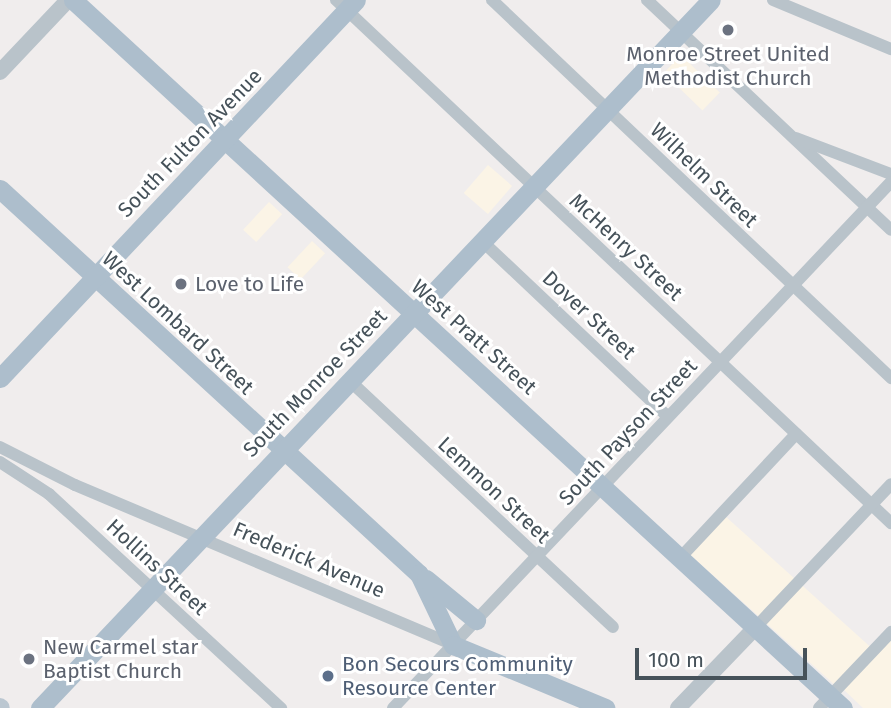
<!DOCTYPE html>
<style>
body{margin:0}
#map{position:relative;width:891px;height:708px;overflow:hidden;background:#f0eded;font-family:"Fira Sans",sans-serif}
div>[style]{position:absolute}
.commercial>*{inset:0;background:#fbf4e6;transform-origin:0 0}
.minor>*{height:12px;margin:-6px;padding:0 6px;transform-origin:6px;border-radius:6px;background:#b9c3ca}
.tertiary>*{height:16px;margin:-8px;padding:0 8px;transform-origin:8px;border-radius:8px;background:#b9c3ca}
.secondary>*{height:18px;margin:-9px;padding:0 9px;transform-origin:9px;border-radius:9px;background:#bbc7d1}
.primary>*{height:19px;margin:-9.5px;padding:0 9.5px;transform-origin:9.5px;border-radius:9.5px;background:#adbecc}
.dots>*{width:19px;height:19px;translate:-50% -50%;box-sizing:border-box;border:4px solid #fff;border-radius:50%}
span{translate:-50% -50%;white-space:nowrap;text-align:center;line-height:1.15;-webkit-text-stroke:6px #fff;paint-order:stroke}
.worship-label{font-size:21px;color:#5b616d}
.left{translate:0 -50%;text-align:left}
.street-label{font-size:21px;color:#46525a}
.service-label{font-size:21px;color:#4e5e75}
.scale{position:absolute;left:635px;top:648px;width:172px;height:32px;box-sizing:border-box;border:4px solid #46525a;border-top:0;padding-left:9px;font-size:21px;line-height:24px;white-space:nowrap;color:#46525a;-webkit-text-stroke:5px #fff;paint-order:stroke}
</style>
<div id="map">
<div class="commercial">
<i style="left:681px;top:55px;width:54px;height:25px;rotate:44deg"></i>
<i style="left:488px;top:165px;width:32px;height:37px;rotate:41deg"></i>
<i style="left:269px;top:202px;width:18px;height:38px;rotate:43deg"></i>
<i style="left:312px;top:241px;width:18px;height:36px;rotate:43deg"></i>
<i style="left:725px;top:516px;width:198px;height:52px;rotate:42deg"></i>
<i style="clip-path:polygon(891px 638px,891px 708px,863px 708px,843px 689px)"></i>
</div>
<div class="minor">
<i style="left:336px;top:0;width:763px;rotate:43.3deg"></i>
<i style="left:492px;top:0;width:550px;rotate:43.45deg"></i>
<i style="left:647px;top:0;width:335px;rotate:43.3deg"></i>
<i style="left:773px;top:0;width:128px;rotate:22.6deg"></i>
<i style="left:796px;top:138px;width:102px;rotate:20.8deg"></i>
<i style="left:482px;top:241px;width:256px;rotate:43.4deg"></i>
<i style="left:350px;top:381px;width:360px;rotate:43.1deg"></i>
<i style="left:0;top:447px;width:84px;rotate:26.9deg"></i>
<i style="left:75px;top:485px;width:410px;rotate:22.9deg"></i>
<i style="left:0;top:462px;width:59px;rotate:33.1deg"></i>
<i style="left:49px;top:494px;width:316px;rotate:42.7deg"></i>
<i style="left:680px;top:558px;width:170px;rotate:-46.9deg"></i>
<i style="left:755px;top:628px;width:198px;rotate:-46.6deg"></i>
<i style="left:393px;top:708px;width:724px;rotate:-46.57deg"></i>
<i style="left:819px;top:708px;width:105px;rotate:-46.5deg"></i>
</div>
<div class="tertiary">
<i style="left:0;top:72px;width:99px;rotate:-46.6deg"></i>
<i style="left:678px;top:708px;width:111px;rotate:-46.1deg"></i>
</div>
<div class="secondary">
<i style="left:0;top:707px;width:1px;rotate:45deg"></i>
</div>
<div class="primary">
<i style="left:73px;top:0;width:1046px;rotate:42.6deg"></i>
<i style="left:0;top:189px;width:569px;rotate:42.58deg"></i>
<i style="left:419px;top:574px;width:79px;rotate:64.4deg"></i>
<i style="left:453px;top:645px;width:165px;rotate:22.5deg"></i>
<i style="left:0;top:378px;width:519px;rotate:-46.72deg"></i>
<i style="left:426px;top:579px;width:65px;rotate:39.4deg"></i>
<i style="left:40px;top:708px;width:975px;rotate:-46.54deg"></i>
</div>
<div class="dots">
<i style="left:728px;top:30px;background:#6b7280"></i>
<i style="left:181px;top:284px;background:#6b7280"></i>
<i style="left:29px;top:659px;background:#6b7280"></i>
<i style="left:328px;top:676px;background:#5c6f8a"></i>
</div>
<div class="worship-label">
<span style="left:728px;top:66px">Monroe Street United<br>Methodist Church</span>
<span class="left" style="left:195px;top:284px">Love to Life</span>
<span class="left" style="left:43px;top:659px">New Carmel star<br>Baptist Church</span>
</div>
<div class="street-label">
<span style="left:190px;top:143px;rotate:-46deg">South Fulton Avenue</span>
<span style="left:704px;top:175px;rotate:44deg">Wilhelm Street</span>
<span style="left:626px;top:247px;rotate:43deg">McHenry Street</span>
<span style="left:589px;top:315px;rotate:43deg">Dover Street</span>
<span style="left:178px;top:323px;rotate:43deg">West Lombard Street</span>
<span style="left:474px;top:337px;rotate:42deg">West Pratt Street</span>
<span style="left:315px;top:383px;rotate:-46deg">South Monroe Street</span>
<span style="left:628px;top:432px;rotate:-47deg">South Payson Street</span>
<span style="left:494px;top:490px;rotate:43deg">Lemmon Street</span>
<span style="left:309px;top:560px;rotate:23deg">Frederick Avenue</span>
<span style="left:157px;top:567px;rotate:43deg">Hollins Street</span>
</div>
<div class="service-label">
<span class="left" style="left:342px;top:676px">Bon Secours Community<br>Resource Center</span>
</div>
<div class="scale">100 m</div>
</div>
